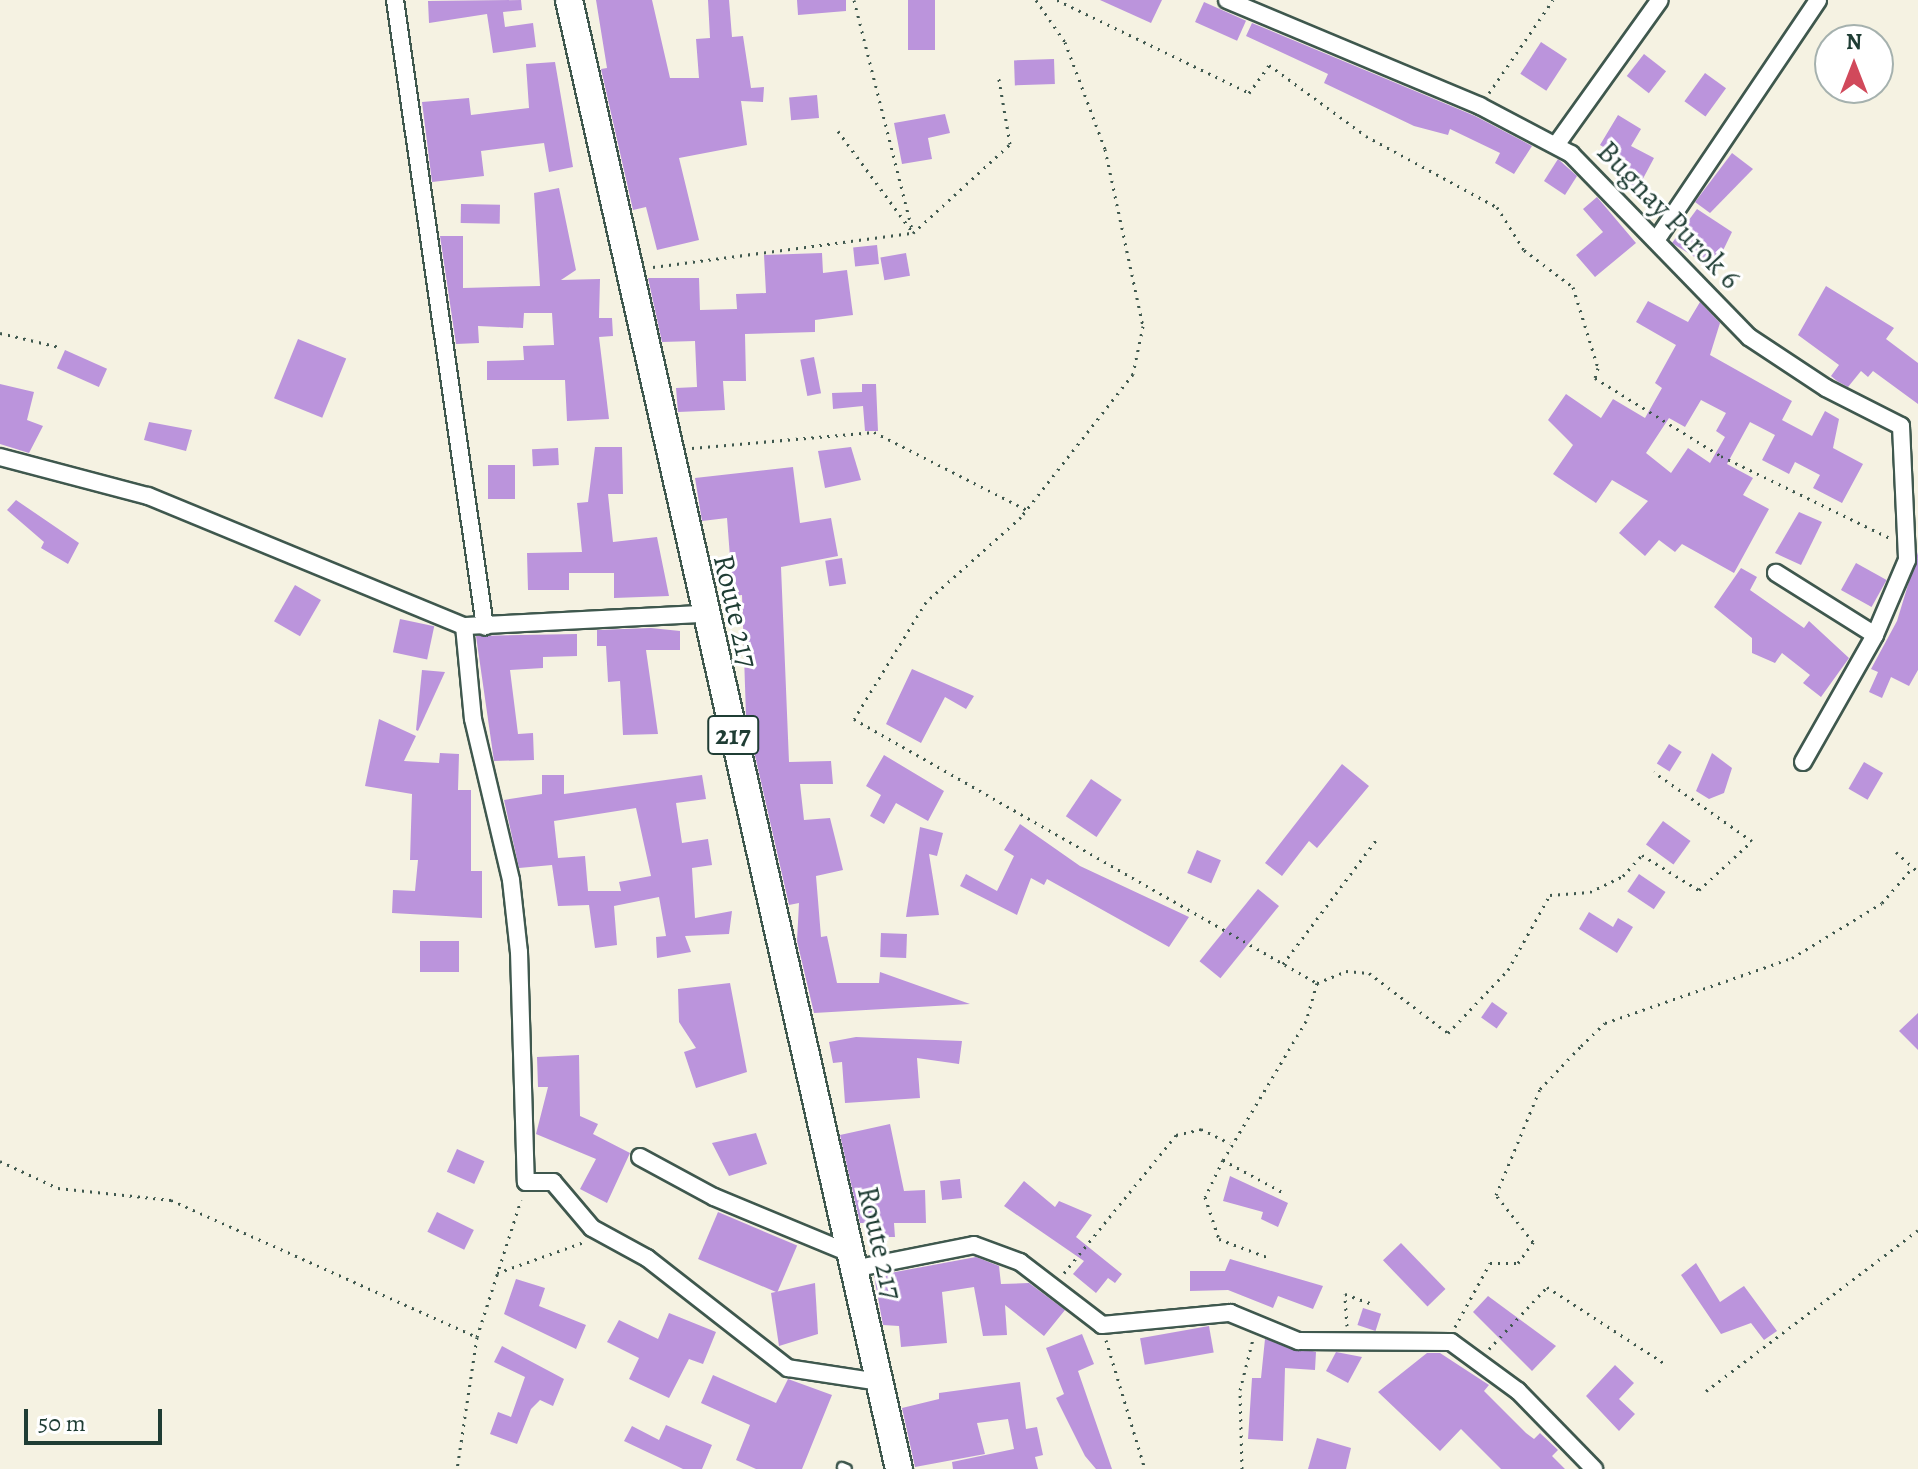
<!DOCTYPE html>
<style>
body{margin:0}
#map{position:relative;width:1918px;height:1469px;overflow:hidden;background:#f5f2e2;font-family:Alegreya,serif}
div>[style]{position:absolute}
.building>*{inset:0;background:#bb94dc;transform-origin:0 0}
.path>*{height:3px;margin-top:-1.5px;transform-origin:0;background:repeating-linear-gradient(90deg,#3f584e 0 2px,transparent 0 8px)}
.roads{filter:drop-shadow(2px 0 #3f584e) drop-shadow(-2px 0 #3f584e) drop-shadow(0 2px #3f584e) drop-shadow(0 -2px #3f584e)}
.service>*{height:8px;margin:-4px;padding:0 4px;transform-origin:4px;border-radius:4px;background:#fff}
.minor>*{height:16px;margin:-8px;padding:0 8px;transform-origin:8px;border-radius:8px;background:#fff}
.primary>*{height:26px;margin:-13px;padding:0 13px;transform-origin:13px;border-radius:13px;background:#fff}
span{translate:-50% -50%;white-space:nowrap;text-align:center;line-height:1.15;-webkit-text-stroke:6px #fff;paint-order:stroke}
.shield-label span{padding:2px 6px;background:#fff;border:2px solid;border-radius:6px;-webkit-text-stroke-width:0}
.shield-label{font-size:28px;color:#1f3d34;font-weight:700}
.street-label{font-size:30px;color:#1f3d34}
.north{position:absolute;left:1814px;top:24px;width:80px;height:80px;box-sizing:border-box;background:#fff;border:2px solid #a5b1ae;border-radius:50%;rotate:0deg;font-size:22px;font-weight:700;line-height:32px;text-align:center;color:#1f3d34}
.north::after{content:'';display:block;margin:auto;width:28px;height:36px;background:#d1495b;clip-path:polygon(50% 0,100% 100%,50% 72%,0 100%)}
.scale{position:absolute;left:24px;top:1409px;width:138px;height:36px;box-sizing:border-box;border:4px solid #1f3d34;border-top:0;padding-left:10px;font-size:24px;line-height:28px;white-space:nowrap;color:#1f3d34;-webkit-text-stroke:6px #fff;paint-order:stroke}
</style>
<div id="map">
<div class="building">
<i style="clip-path:polygon(521px 0,522px 10px,503px 12px,505px 27px,533px 23px,536px 47px,493px 53px,487px 14px,429px 23px,428px 1px)"></i>
<i style="clip-path:polygon(596px 0,652px 0,670px 78px,699px 78px,696px 39px,710px 38px,708px 0,729px 0,732px 37px,743px 36px,751px 88px,764px 87px,763px 102px,741px 101px,747px 145px,679px 158px,699px 240px,657px 250px,646px 207px,633px 210px,601px 69px,607px 68px)"></i>
<i style="clip-path:polygon(797px 0,846px 0,846px 11px,798px 15px)"></i>
<i style="left:908px;top:0;width:27px;height:50px"></i>
<i style="clip-path:polygon(1100px 0,1162px 0,1151px 23px)"></i>
<i style="left:1204px;top:2px;width:46px;height:22px;rotate:24deg"></i>
<i style="clip-path:polygon(1252px 23px,1475px 116px,1532px 146px,1514px 174px,1495px 163px,1500px 153px,1450px 129px,1448px 135px,1414px 126px,1324px 83px,1328px 74px,1246px 36px)"></i>
<i style="left:1541px;top:42px;width:31px;height:38px;rotate:33deg"></i>
<i style="left:1644px;top:54px;width:28px;height:28px;rotate:38deg"></i>
<i style="left:1054px;top:59px;width:25px;height:40px;rotate:88deg"></i>
<i style="clip-path:polygon(555px 62px,573px 167px,549px 172px,544px 143px,481px 151px,484px 176px,432px 182px,422px 102px,469px 98px,471px 115px,529px 108px,526px 64px)"></i>
<i style="left:1705px;top:73px;width:26px;height:35px;rotate:36deg"></i>
<i style="left:817px;top:95px;width:23px;height:28px;rotate:85deg"></i>
<i style="clip-path:polygon(945px 114px,950px 133px,928px 138px,932px 159px,902px 164px,894px 123px)"></i>
<i style="clip-path:polygon(1618px 115px,1641px 129px,1631px 146px,1654px 158px,1638px 188px,1620px 179px,1629px 162px,1600px 145px)"></i>
<i style="clip-path:polygon(1732px 153px,1753px 169px,1710px 213px,1695px 202px)"></i>
<i style="clip-path:polygon(1558px 159px,1577px 176px,1565px 195px,1544px 181px)"></i>
<i style="clip-path:polygon(559px 188px,576px 270px,561px 280px,600px 279px,599px 318px,612px 318px,613px 336px,599px 337px,609px 419px,567px 421px,565px 380px,487px 380px,487px 361px,524px 360px,523px 346px,554px 345px,552px 313px,524px 313px,523px 328px,478px 326px,479px 343px,456px 344px,440px 236px,463px 236px,463px 288px,540px 286px,534px 193px)"></i>
<i style="clip-path:polygon(1597px 197px,1636px 243px,1595px 277px,1576px 255px,1603px 232px,1583px 209px)"></i>
<i style="left:461px;top:204px;width:39px;height:19px;rotate:1deg"></i>
<i style="clip-path:polygon(1697px 209px,1732px 232px,1714px 269px,1672px 243px)"></i>
<i style="left:877px;top:245px;width:19px;height:24px;rotate:84deg"></i>
<i style="clip-path:polygon(822px 253px,823px 273px,847px 270px,853px 315px,815px 320px,815px 332px,745px 334px,746px 381px,723px 381px,725px 410px,678px 412px,676px 388px,697px 387px,695px 341px,662px 342px,648px 278px,699px 278px,700px 310px,737px 309px,736px 294px,766px 293px,764px 255px)"></i>
<i style="left:906px;top:253px;width:23px;height:26px;rotate:80deg"></i>
<i style="clip-path:polygon(1826px 286px,1894px 328px,1886px 339px,1918px 363px,1918px 404px,1873px 371px,1868px 377px,1861px 371px,1848px 387px,1837px 381px,1831px 376px,1839px 365px,1798px 335px)"></i>
<i style="clip-path:polygon(evenodd,1648px 301px,1688px 322px,1700px 302px,1720px 323px,1710px 355px,1792px 401px,1782px 420px,1812px 436px,1825px 411px,1839px 419px,1833px 448px,1863px 464px,1842px 503px,1813px 488px,1820px 475px,1795px 462px,1789px 474px,1762px 460px,1775px 435px,1750px 422px,1727px 464px,1753px 478px,1743px 495px,1769px 509px,1734px 573px,1682px 544px,1675px 552px,1659px 540px,1645px 556px,1619px 533px,1648px 501px,1612px 480px,1596px 503px,1553px 474px,1573px 445px,1548px 420px,1566px 394px,1601px 418px,1613px 399px,1645px 418px,1662px 388px,1655px 383px,1676px 345px,1636px 322px,1648px 301px,1701px 400px,1726px 413px,1716px 431px,1725px 437px,1710px 463px,1688px 448px,1671px 473px,1646px 453px,1669px 418px,1685px 427px,1701px 400px)"></i>
<i style="left:298px;top:339px;width:52px;height:64px;rotate:22deg"></i>
<i style="left:65px;top:350px;width:46px;height:20px;rotate:24deg"></i>
<i style="left:814px;top:357px;width:37px;height:14px;rotate:79deg"></i>
<i style="clip-path:polygon(0 384px,34px 392px,27px 420px,43px 426px,29px 453px,0 444px)"></i>
<i style="clip-path:polygon(862px 384px,876px 384px,878px 431px,865px 431px,863px 406px,833px 409px,832px 393px,862px 392px)"></i>
<i style="clip-path:polygon(149px 422px,192px 430px,186px 451px,144px 440px)"></i>
<i style="clip-path:polygon(595px 447px,622px 447px,623px 494px,608px 494px,613px 542px,657px 537px,669px 596px,614px 598px,614px 573px,569px 573px,569px 590px,528px 590px,527px 553px,582px 552px,577px 503px,588px 502px)"></i>
<i style="clip-path:polygon(851px 447px,861px 480px,825px 488px,818px 451px)"></i>
<i style="left:558px;top:448px;width:17px;height:26px;rotate:87deg"></i>
<i style="left:488px;top:465px;width:27px;height:34px"></i>
<i style="clip-path:polygon(793px 467px,800px 523px,831px 518px,838px 556px,781px 567px,789px 762px,831px 761px,833px 784px,800px 784px,804px 820px,830px 818px,843px 870px,816px 876px,821px 937px,827px 936px,837px 983px,879px 983px,880px 972px,970px 1004px,814px 1013px,797px 941px,799px 903px,789px 905px,746px 716px,742px 595px,733px 596px,727px 518px,702px 521px,695px 478px)"></i>
<i style="clip-path:polygon(16px 500px,79px 543px,68px 564px,41px 548px,44px 542px,7px 510px)"></i>
<i style="clip-path:polygon(1799px 512px,1822px 522px,1801px 565px,1775px 553px)"></i>
<i style="clip-path:polygon(1918px 552px,1918px 551px,1918px 670px,1909px 686px,1891px 677px,1882px 698px,1869px 692px,1878px 672px,1871px 669px,1897px 621px)"></i>
<i style="left:842px;top:558px;width:26px;height:17px;rotate:81deg"></i>
<i style="left:1856px;top:563px;width:35px;height:31px;rotate:29deg"></i>
<i style="clip-path:polygon(1741px 568px,1757px 577px,1750px 590px,1804px 628px,1809px 621px,1849px 658px,1821px 697px,1803px 683px,1810px 675px,1782px 653px,1775px 663px,1752px 653px,1752px 638px,1714px 607px)"></i>
<i style="left:295px;top:585px;width:30px;height:42px;rotate:30deg"></i>
<i style="left:400px;top:619px;width:35px;height:34px;rotate:12deg"></i>
<i style="clip-path:polygon(651px 628px,680px 631px,680px 650px,646px 650px,658px 734px,623px 735px,620px 681px,608px 682px,606px 646px,597px 646px,597px 630px)"></i>
<i style="clip-path:polygon(577px 634px,577px 656px,543px 657px,543px 668px,510px 670px,518px 734px,533px 733px,534px 760px,494px 761px,476px 636px)"></i>
<i style="clip-path:polygon(912px 669px,974px 696px,966px 709px,945px 697px,921px 743px,886px 724px)"></i>
<i style="clip-path:polygon(422px 670px,445px 672px,418px 731px,416px 730px)"></i>
<i style="clip-path:polygon(379px 719px,416px 736px,404px 761px,439px 763px,440px 753px,459px 754px,458px 790px,471px 790px,471px 871px,482px 871px,482px 918px,392px 913px,393px 890px,415px 891px,418px 860px,410px 860px,412px 794px,365px 786px)"></i>
<i style="left:1669px;top:744px;width:15px;height:23px;rotate:32deg"></i>
<i style="clip-path:polygon(1712px 753px,1732px 768px,1724px 793px,1709px 799px,1696px 791px)"></i>
<i style="clip-path:polygon(884px 755px,944px 791px,928px 821px,896px 803px,884px 824px,870px 816px,881px 795px,866px 786px)"></i>
<i style="left:1864px;top:762px;width:22px;height:31px;rotate:30deg"></i>
<i style="clip-path:polygon(1342px 764px,1369px 786px,1317px 848px,1309px 841px,1282px 876px,1265px 863px)"></i>
<i style="clip-path:polygon(evenodd,542px 775px,564px 775px,564px 794px,702px 775px,706px 799px,676px 803px,682px 843px,708px 839px,712px 865px,692px 868px,695px 918px,732px 911px,729px 934px,685px 936px,691px 952px,657px 958px,656px 937px,666px 936px,659px 897px,614px 906px,617px 945px,595px 948px,589px 905px,558px 906px,552px 865px,519px 868px,504px 800px,542px 794px,542px 775px,636px 808px,651px 876px,619px 882px,621px 891px,588px 891px,585px 856px,558px 858px,554px 821px,636px 808px)"></i>
<i style="left:1091px;top:779px;width:37px;height:45px;rotate:34deg"></i>
<i style="left:1663px;top:821px;width:34px;height:29px;rotate:36deg"></i>
<i style="clip-path:polygon(1020px 824px,1080px 866px,1189px 917px,1169px 947px,1047px 879px,1044px 885px,1031px 878px,1017px 915px,960px 886px,966px 874px,997px 891px,1014px 856px,1004px 850px)"></i>
<i style="clip-path:polygon(920px 827px,943px 833px,937px 856px,929px 854px,939px 915px,906px 917px)"></i>
<i style="left:1197px;top:850px;width:26px;height:25px;rotate:23deg"></i>
<i style="left:1639px;top:874px;width:32px;height:21px;rotate:34deg"></i>
<i style="left:1258px;top:889px;width:27px;height:93px;rotate:39deg"></i>
<i style="clip-path:polygon(1589px 912px,1613px 927px,1618px 918px,1633px 927px,1617px 953px,1579px 929px)"></i>
<i style="left:881px;top:933px;width:26px;height:24px;rotate:2deg"></i>
<i style="left:420px;top:941px;width:39px;height:31px"></i>
<i style="clip-path:polygon(730px 983px,747px 1072px,696px 1088px,684px 1052px,696px 1048px,679px 1022px,678px 989px)"></i>
<i style="left:1492px;top:1002px;width:19px;height:19px;rotate:35deg"></i>
<i style="clip-path:polygon(1918px 1013px,1918px 1050px,1899px 1031px)"></i>
<i style="clip-path:polygon(856px 1037px,962px 1041px,959px 1064px,917px 1058px,920px 1098px,845px 1103px,842px 1062px,833px 1063px,829px 1042px)"></i>
<i style="clip-path:polygon(579px 1055px,580px 1116px,598px 1124px,593px 1134px,630px 1153px,607px 1203px,580px 1189px,596px 1159px,536px 1134px,548px 1087px,538px 1087px,537px 1057px)"></i>
<i style="clip-path:polygon(890px 1124px,904px 1191px,925px 1190px,926px 1223px,894px 1223px,895px 1237px,876px 1237px,876px 1223px,860px 1223px,840px 1135px)"></i>
<i style="clip-path:polygon(756px 1133px,767px 1164px,729px 1176px,712px 1143px)"></i>
<i style="left:457px;top:1149px;width:30px;height:25px;rotate:24deg"></i>
<i style="clip-path:polygon(1230px 1176px,1288px 1203px,1278px 1227px,1261px 1219px,1263px 1212px,1223px 1201px)"></i>
<i style="left:960px;top:1179px;width:19px;height:20px;rotate:84deg"></i>
<i style="clip-path:polygon(1024px 1181px,1055px 1207px,1059px 1201px,1092px 1215px,1076px 1237px,1122px 1274px,1115px 1283px,1108px 1278px,1096px 1293px,1073px 1274px,1084px 1261px,1004px 1206px)"></i>
<i style="left:437px;top:1212px;width:41px;height:22px;rotate:26deg"></i>
<i style="left:718px;top:1212px;width:86px;height:51px;rotate:23deg"></i>
<i style="left:1401px;top:1243px;width:64px;height:25px;rotate:46deg"></i>
<i style="clip-path:polygon(976px 1257px,999px 1266px,1001px 1284px,1029px 1283px,1065px 1310px,1044px 1336px,1005px 1305px,1007px 1335px,983px 1336px,974px 1287px,942px 1292px,947px 1343px,901px 1347px,899px 1326px,883px 1325px,874px 1276px)"></i>
<i style="clip-path:polygon(1230px 1259px,1323px 1286px,1313px 1309px,1278px 1296px,1273px 1308px,1228px 1290px,1190px 1291px,1190px 1271px,1225px 1271px)"></i>
<i style="clip-path:polygon(1696px 1263px,1720px 1302px,1744px 1286px,1777px 1331px,1764px 1340px,1751px 1323px,1721px 1334px,1681px 1275px)"></i>
<i style="clip-path:polygon(516px 1279px,545px 1288px,539px 1306px,586px 1325px,576px 1349px,504px 1314px)"></i>
<i style="clip-path:polygon(815px 1283px,818px 1334px,779px 1346px,771px 1293px)"></i>
<i style="clip-path:polygon(1488px 1296px,1556px 1346px,1532px 1371px,1473px 1312px)"></i>
<i style="left:1363px;top:1308px;width:19px;height:18px;rotate:18deg"></i>
<i style="clip-path:polygon(669px 1313px,716px 1332px,703px 1364px,689px 1359px,669px 1398px,629px 1379px,639px 1358px,607px 1342px,619px 1320px,658px 1339px)"></i>
<i style="left:1209px;top:1326px;width:27px;height:70px;rotate:80deg"></i>
<i style="clip-path:polygon(1082px 1334px,1094px 1364px,1078px 1371px,1112px 1469px,1096px 1469px,1085px 1456px,1056px 1398px,1064px 1394px,1046px 1348px)"></i>
<i style="clip-path:polygon(1265px 1339px,1316px 1352px,1315px 1370px,1285px 1368px,1283px 1441px,1248px 1439px,1252px 1378px,1261px 1378px)"></i>
<i style="clip-path:polygon(502px 1346px,564px 1379px,553px 1406px,540px 1400px,531px 1409px,517px 1444px,490px 1434px,498px 1412px,511px 1417px,525px 1377px,494px 1362px)"></i>
<i style="clip-path:polygon(1336px 1352px,1362px 1357px,1348px 1383px,1326px 1371px)"></i>
<i style="clip-path:polygon(1427px 1353px,1440px 1353px,1489px 1385px,1484px 1391px,1526px 1433px,1534px 1439px,1540px 1433px,1558px 1450px,1552px 1456px,1565px 1469px,1501px 1469px,1461px 1429px,1440px 1451px,1378px 1392px)"></i>
<i style="clip-path:polygon(1615px 1365px,1634px 1383px,1619px 1399px,1635px 1414px,1619px 1431px,1586px 1396px)"></i>
<i style="clip-path:polygon(713px 1375px,776px 1403px,788px 1379px,832px 1395px,802px 1469px,756px 1469px,736px 1460px,750px 1425px,701px 1403px)"></i>
<i style="clip-path:polygon(1020px 1382px,1026px 1429px,1037px 1427px,1043px 1455px,1035px 1457px,1038px 1469px,953px 1469px,952px 1462px,1014px 1449px,1008px 1419px,977px 1423px,985px 1454px,915px 1467px,902px 1408px,939px 1399px,939px 1393px)"></i>
<i style="clip-path:polygon(666px 1425px,712px 1445px,702px 1469px,683px 1469px,624px 1441px,632px 1426px,659px 1440px)"></i>
<i style="clip-path:polygon(1317px 1438px,1351px 1448px,1346px 1469px,1308px 1469px)"></i>
</div>
<div class="path">
<i style="left:854px;top:0;width:240px;rotate:75.8deg"></i>
<i style="left:1036px;top:0;width:51px;rotate:55.4deg"></i>
<i style="left:1065px;top:42px;width:114px;rotate:69.5deg"></i>
<i style="left:1105px;top:149px;width:181px;rotate:77.9deg"></i>
<i style="left:1143px;top:326px;width:49px;rotate:101.8deg"></i>
<i style="left:1133px;top:374px;width:182px;rotate:128.1deg"></i>
<i style="left:1021px;top:517px;width:127px;rotate:138.2deg"></i>
<i style="left:926px;top:602px;width:137px;rotate:121.6deg"></i>
<i style="left:854px;top:719px;width:533px;rotate:29.69deg"></i>
<i style="left:1317px;top:983px;width:40px;rotate:106deg"></i>
<i style="left:1306px;top:1021px;width:162px;rotate:120.8deg"></i>
<i style="left:1223px;top:1160px;width:69px;rotate:28.4deg"></i>
<i style="left:1057px;top:0;width:213px;rotate:25.8deg"></i>
<i style="left:1249px;top:93px;width:34px;rotate:-54deg"></i>
<i style="left:1269px;top:65px;width:120px;rotate:36.2deg"></i>
<i style="left:1366px;top:136px;width:149px;rotate:28.5deg"></i>
<i style="left:1497px;top:207px;width:51px;rotate:57.9deg"></i>
<i style="left:1524px;top:250px;width:61px;rotate:37.1deg"></i>
<i style="left:1573px;top:287px;width:85px;rotate:72.8deg"></i>
<i style="left:1598px;top:368px;width:10px;rotate:107deg"></i>
<i style="left:1595px;top:378px;width:148px;rotate:31.8deg"></i>
<i style="left:1721px;top:456px;width:188px;rotate:25.9deg"></i>
<i style="left:1489px;top:93px;width:113px;rotate:-55.5deg"></i>
<i style="left:838px;top:131px;width:123px;rotate:53.6deg"></i>
<i style="left:653px;top:267px;width:262px;rotate:-7.5deg"></i>
<i style="left:913px;top:233px;width:132px;rotate:-42.5deg"></i>
<i style="left:1010px;top:144px;width:71px;rotate:-99.7deg"></i>
<i style="left:0;top:333px;width:61px;rotate:13.3deg"></i>
<i style="left:692px;top:448px;width:183px;rotate:-5deg"></i>
<i style="left:874px;top:432px;width:172px;rotate:27deg"></i>
<i style="left:1896px;top:852px;width:30px;rotate:42deg"></i>
<i style="left:1283px;top:964px;width:156px;rotate:-53.1deg"></i>
<i style="left:1317px;top:983px;width:31px;rotate:-22deg"></i>
<i style="left:1346px;top:971px;width:23px;rotate:5deg"></i>
<i style="left:1369px;top:973px;width:99px;rotate:37.2deg"></i>
<i style="left:1448px;top:1033px;width:87px;rotate:-46.4deg"></i>
<i style="left:1508px;top:970px;width:86px;rotate:-60.8deg"></i>
<i style="left:1550px;top:895px;width:40px;rotate:-4.3deg"></i>
<i style="left:1590px;top:892px;width:37px;rotate:-26deg"></i>
<i style="left:1623px;top:876px;width:28px;rotate:-48deg"></i>
<i style="left:1642px;top:855px;width:67px;rotate:31.6deg"></i>
<i style="left:1699px;top:890px;width:72px;rotate:-42.8deg"></i>
<i style="left:1752px;top:841px;width:120px;rotate:-144.9deg"></i>
<i style="left:1223px;top:1160px;width:41px;rotate:115.9deg"></i>
<i style="left:1205px;top:1197px;width:44px;rotate:71.6deg"></i>
<i style="left:1219px;top:1239px;width:51px;rotate:20.6deg"></i>
<i style="left:0;top:1161px;width:64px;rotate:25deg"></i>
<i style="left:58px;top:1188px;width:114px;rotate:6.1deg"></i>
<i style="left:171px;top:1200px;width:335px;rotate:24.1deg"></i>
<i style="left:477px;top:1337px;width:134px;rotate:98.6deg"></i>
<i style="left:497px;top:1273px;width:92px;rotate:-19.6deg"></i>
<i style="left:1064px;top:1273px;width:178px;rotate:-50.9deg"></i>
<i style="left:1176px;top:1135px;width:26px;rotate:-13deg"></i>
<i style="left:1201px;top:1129px;width:32px;rotate:26deg"></i>
<i style="left:1347px;top:1326px;width:32px;rotate:-94deg"></i>
<i style="left:1345px;top:1294px;width:30px;rotate:20deg"></i>
<i style="left:1455px;top:1327px;width:73px;rotate:-61.3deg"></i>
<i style="left:1490px;top:1263px;width:28px"></i>
<i style="left:1518px;top:1263px;width:26px;rotate:-54deg"></i>
<i style="left:1533px;top:1242px;width:60px;rotate:-128.2deg"></i>
<i style="left:1496px;top:1195px;width:115px;rotate:-67.5deg"></i>
<i style="left:1540px;top:1089px;width:59px;rotate:-46.4deg"></i>
<i style="left:1581px;top:1046px;width:33px;rotate:-44deg"></i>
<i style="left:1605px;top:1023px;width:198px;rotate:-19.2deg"></i>
<i style="left:1792px;top:958px;width:105px;rotate:-31.4deg"></i>
<i style="left:1882px;top:903px;width:48px;rotate:-49.3deg"></i>
<i style="left:477px;top:1337px;width:144px;rotate:-72.2deg"></i>
<i style="left:1106px;top:1340px;width:135px;rotate:73.2deg"></i>
<i style="left:1489px;top:1349px;width:85px;rotate:-46.9deg"></i>
<i style="left:1547px;top:1287px;width:143px;rotate:33deg"></i>
<i style="left:1706px;top:1391px;width:266px;rotate:-37.2deg"></i>
<i style="left:1242px;top:1469px;width:79px;rotate:-91.5deg"></i>
<i style="left:1240px;top:1390px;width:53px;rotate:-75.7deg"></i>
</div>
<div class="roads">
<div class="service">
<i style="left:842px;top:1467px;width:5px;rotate:22deg"></i>
</div>
<div class="minor">
<i style="left:395px;top:0;width:633px;rotate:81.83deg"></i>
<i style="left:1227px;top:0;width:274px;rotate:22.7deg"></i>
<i style="left:1480px;top:106px;width:103px;rotate:27.8deg"></i>
<i style="left:1571px;top:154px;width:255px;rotate:45.8deg"></i>
<i style="left:1749px;top:337px;width:92px;rotate:33.5deg"></i>
<i style="left:1826px;top:388px;width:84px;rotate:26.9deg"></i>
<i style="left:1901px;top:426px;width:134px;rotate:87.4deg"></i>
<i style="left:1907px;top:560px;width:82px;rotate:113.1deg"></i>
<i style="left:1875px;top:635px;width:117px;rotate:-147.9deg"></i>
<i style="left:1556px;top:145px;width:178px;rotate:-54.4deg"></i>
<i style="left:1657px;top:239px;width:288px;rotate:-56deg"></i>
<i style="left:0;top:457px;width:153px;rotate:14.8deg"></i>
<i style="left:148px;top:496px;width:342px;rotate:22.4deg"></i>
<i style="left:464px;top:626px;width:238px;rotate:-2.9deg"></i>
<i style="left:464px;top:626px;width:93px;rotate:84.5deg"></i>
<i style="left:473px;top:719px;width:165px;rotate:76.7deg"></i>
<i style="left:511px;top:880px;width:72px;rotate:83.7deg"></i>
<i style="left:519px;top:952px;width:230px;rotate:88.3deg"></i>
<i style="left:526px;top:1182px;width:27px"></i>
<i style="left:553px;top:1182px;width:60px;rotate:49.7deg"></i>
<i style="left:592px;top:1228px;width:63px;rotate:28.6deg"></i>
<i style="left:647px;top:1258px;width:179px;rotate:38deg"></i>
<i style="left:788px;top:1368px;width:92px;rotate:8.7deg"></i>
<i style="left:1803px;top:762px;width:146px;rotate:-60.4deg"></i>
<i style="left:640px;top:1157px;width:84px;rotate:28.4deg"></i>
<i style="left:714px;top:1197px;width:146px;rotate:22.5deg"></i>
<i style="left:853px;top:1269px;width:123px;rotate:-11.2deg"></i>
<i style="left:974px;top:1245px;width:49px;rotate:20.3deg"></i>
<i style="left:1020px;top:1262px;width:103px;rotate:37.5deg"></i>
<i style="left:1102px;top:1325px;width:129px;rotate:-5.4deg"></i>
<i style="left:1230px;top:1313px;width:74px;rotate:22.4deg"></i>
<i style="left:1298px;top:1341px;width:153px;rotate:0.4deg"></i>
<i style="left:1451px;top:1342px;width:83px;rotate:36.2deg"></i>
<i style="left:1518px;top:1391px;width:109px;rotate:45.7deg"></i>
</div>
<div class="primary">
<i style="left:569px;top:0;width:1506px;rotate:77.34deg"></i>
</div>
</div>
<div class="shield-label">
<span style="left:733px;top:735px">217</span>
</div>
<div class="street-label">
<span style="left:1669px;top:215px;rotate:46deg">Bugnay Purok 6</span>
<span style="left:736px;top:611px;rotate:77deg">Route 217</span>
<span style="left:880px;top:1243px;rotate:77deg">Route 217</span>
</div>
<div class="north">N</div>
<div class="scale">50 m</div>
</div>
